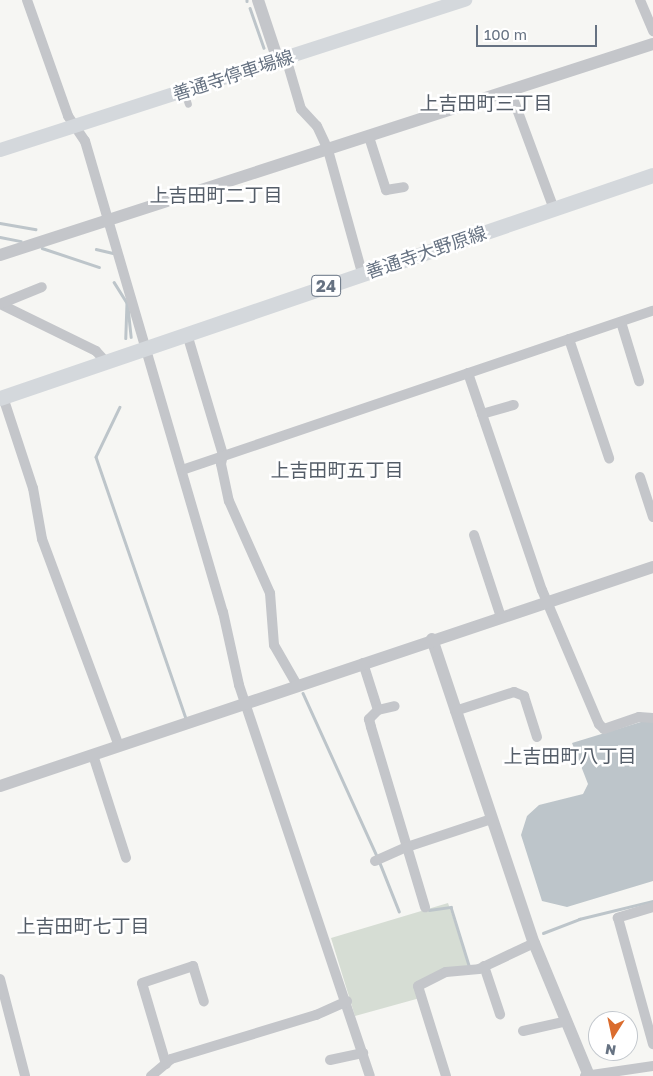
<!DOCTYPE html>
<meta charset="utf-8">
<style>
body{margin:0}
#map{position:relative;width:653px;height:1076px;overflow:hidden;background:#f6f6f3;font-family:"Golos Text","Noto Sans JP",sans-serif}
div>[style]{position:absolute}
.green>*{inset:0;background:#d6ddd4}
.water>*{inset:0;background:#bdc5ca}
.stream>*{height:2.5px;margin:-1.25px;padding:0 1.25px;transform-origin:1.25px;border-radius:1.25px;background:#bdc5ca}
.pedestrian>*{height:7px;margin:-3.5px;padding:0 3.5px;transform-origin:3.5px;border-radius:3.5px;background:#c4c6ca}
.minor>*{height:10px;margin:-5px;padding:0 5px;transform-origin:5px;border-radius:5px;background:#c4c6ca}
.tertiary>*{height:12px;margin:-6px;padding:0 6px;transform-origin:6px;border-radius:6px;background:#c4c6ca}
.secondary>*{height:14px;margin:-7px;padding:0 7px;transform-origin:7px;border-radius:7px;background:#d4d8dc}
.primary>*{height:15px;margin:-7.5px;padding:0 7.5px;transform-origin:7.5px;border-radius:7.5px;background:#d4d8dc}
span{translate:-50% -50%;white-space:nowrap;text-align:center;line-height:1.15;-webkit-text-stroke:5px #fff;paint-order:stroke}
.shield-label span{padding:1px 4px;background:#fff;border:1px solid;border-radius:4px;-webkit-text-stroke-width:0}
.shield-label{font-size:16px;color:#667282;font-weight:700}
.street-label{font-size:18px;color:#667282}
.neighbourhood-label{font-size:19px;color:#545d68}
.north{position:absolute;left:588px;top:1011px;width:50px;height:50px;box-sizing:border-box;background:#fff;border:1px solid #c2c7cd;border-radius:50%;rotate:190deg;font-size:14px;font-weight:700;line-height:20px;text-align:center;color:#667282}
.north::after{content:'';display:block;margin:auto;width:18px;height:22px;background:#da6c2e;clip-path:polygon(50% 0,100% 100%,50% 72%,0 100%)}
.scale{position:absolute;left:476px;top:25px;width:121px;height:22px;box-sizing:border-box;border:2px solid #667282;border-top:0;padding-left:6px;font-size:15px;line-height:18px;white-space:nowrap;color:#667282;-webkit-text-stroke:4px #fff;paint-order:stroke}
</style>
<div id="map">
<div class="green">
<i style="clip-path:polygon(448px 903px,470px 967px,415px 984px,420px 998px,355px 1016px,331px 938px)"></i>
</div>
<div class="water">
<i style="clip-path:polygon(644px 721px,653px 721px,653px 881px,567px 907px,542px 901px,521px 835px,527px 816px,539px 805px,583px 794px,588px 784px,572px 743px)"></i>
</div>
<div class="stream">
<i style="left:247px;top:0;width:1px;rotate:90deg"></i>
<i style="left:250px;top:8px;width:42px;rotate:70.7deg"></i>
<i style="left:0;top:223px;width:36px;rotate:10deg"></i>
<i style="left:0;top:237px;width:21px;rotate:11deg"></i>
<i style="left:42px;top:248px;width:60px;rotate:18.4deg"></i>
<i style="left:96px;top:249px;width:17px;rotate:13deg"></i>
<i style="left:114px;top:282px;width:25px;rotate:58deg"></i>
<i style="left:127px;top:303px;width:35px;rotate:92deg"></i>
<i style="left:128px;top:307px;width:30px;rotate:84deg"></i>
<i style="left:120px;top:407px;width:55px;rotate:115.6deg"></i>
<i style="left:96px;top:457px;width:277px;rotate:71deg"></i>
<i style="left:303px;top:693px;width:181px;rotate:65.6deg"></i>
<i style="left:380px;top:863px;width:52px;rotate:68.4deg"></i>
<i style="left:429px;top:910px;width:22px;rotate:-8deg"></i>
<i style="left:451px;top:907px;width:61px;rotate:72.8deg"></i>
<i style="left:543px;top:933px;width:39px;rotate:-21deg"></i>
<i style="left:579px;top:919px;width:76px;rotate:-13.7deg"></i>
</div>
<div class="pedestrian">
<i style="left:186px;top:98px;width:6px;rotate:72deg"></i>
</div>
<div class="minor">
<i style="left:27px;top:0;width:123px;rotate:70.5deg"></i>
<i style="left:68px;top:116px;width:30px;rotate:56deg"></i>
<i style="left:85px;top:141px;width:491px;rotate:73.7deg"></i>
<i style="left:223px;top:612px;width:75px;rotate:77.6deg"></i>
<i style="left:239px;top:685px;width:412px;rotate:71.5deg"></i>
<i style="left:640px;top:0;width:34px;rotate:67deg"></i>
<i style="left:286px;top:58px;width:53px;rotate:73.6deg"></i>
<i style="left:301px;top:109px;width:23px;rotate:47deg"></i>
<i style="left:317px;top:126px;width:26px;rotate:65deg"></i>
<i style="left:328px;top:150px;width:128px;rotate:74.5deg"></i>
<i style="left:511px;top:93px;width:124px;rotate:69.7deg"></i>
<i style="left:369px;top:137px;width:56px;rotate:72.2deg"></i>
<i style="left:386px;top:190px;width:18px;rotate:-9deg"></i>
<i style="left:0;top:304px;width:107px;rotate:26.1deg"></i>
<i style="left:96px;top:351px;width:13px;rotate:48deg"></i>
<i style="left:0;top:304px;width:45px;rotate:-22deg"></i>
<i style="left:621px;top:322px;width:62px;rotate:73deg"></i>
<i style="left:187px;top:334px;width:126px;rotate:73.4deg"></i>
<i style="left:223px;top:455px;width:9px;rotate:103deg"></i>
<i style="left:221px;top:464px;width:38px;rotate:78deg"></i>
<i style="left:229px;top:501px;width:101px;rotate:66deg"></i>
<i style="left:270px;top:593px;width:52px;rotate:85.6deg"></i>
<i style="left:274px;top:645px;width:46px;rotate:60.1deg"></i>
<i style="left:569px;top:339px;width:126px;rotate:71.4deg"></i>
<i style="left:468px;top:373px;width:229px;rotate:71.2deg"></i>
<i style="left:542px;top:590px;width:146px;rotate:67deg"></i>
<i style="left:599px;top:724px;width:7px;rotate:45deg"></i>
<i style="left:604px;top:729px;width:37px;rotate:-19deg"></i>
<i style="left:639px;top:717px;width:14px;rotate:4deg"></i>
<i style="left:3px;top:397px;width:96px;rotate:71.8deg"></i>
<i style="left:33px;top:488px;width:52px;rotate:80deg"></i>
<i style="left:42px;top:539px;width:221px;rotate:69.6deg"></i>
<i style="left:482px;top:414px;width:33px;rotate:-16deg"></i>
<i style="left:182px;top:470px;width:497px;rotate:-18.7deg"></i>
<i style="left:640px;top:477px;width:42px;rotate:72deg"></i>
<i style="left:474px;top:535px;width:86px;rotate:71.8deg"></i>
<i style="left:363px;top:663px;width:49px;rotate:72.3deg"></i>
<i style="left:378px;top:710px;width:13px;rotate:135deg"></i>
<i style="left:369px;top:719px;width:8px;rotate:76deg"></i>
<i style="left:371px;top:727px;width:125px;rotate:73.3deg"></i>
<i style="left:407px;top:847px;width:89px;rotate:-18.4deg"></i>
<i style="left:378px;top:710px;width:17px;rotate:-13deg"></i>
<i style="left:455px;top:711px;width:62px;rotate:-17.9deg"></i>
<i style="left:514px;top:692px;width:11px;rotate:22deg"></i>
<i style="left:524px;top:696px;width:43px;rotate:72.4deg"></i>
<i style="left:93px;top:755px;width:108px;rotate:72.2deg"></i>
<i style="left:375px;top:861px;width:35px;rotate:-24deg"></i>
<i style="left:407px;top:847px;width:63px;rotate:73.3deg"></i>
<i style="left:653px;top:907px;width:37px;rotate:163deg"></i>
<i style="left:618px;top:918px;width:131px;rotate:74.5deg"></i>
<i style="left:484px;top:966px;width:51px;rotate:71.6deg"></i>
<i style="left:0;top:979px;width:100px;rotate:75.5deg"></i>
<i style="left:523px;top:1031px;width:45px;rotate:-12.8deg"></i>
<i style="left:330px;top:1060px;width:34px;rotate:-12deg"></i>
<i style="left:166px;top:1064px;width:84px;rotate:-106.5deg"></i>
<i style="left:142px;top:983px;width:54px;rotate:-18.4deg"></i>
<i style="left:193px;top:966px;width:37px;rotate:73deg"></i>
<i style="left:151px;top:1076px;width:26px;rotate:-40deg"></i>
<i style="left:171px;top:1059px;width:152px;rotate:-16.9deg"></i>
<i style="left:316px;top:1015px;width:34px;rotate:-24deg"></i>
<i style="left:446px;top:1076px;width:94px;rotate:-107.3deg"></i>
<i style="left:418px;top:986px;width:31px;rotate:-27deg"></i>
<i style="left:446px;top:972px;width:33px;rotate:-5deg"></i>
<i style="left:479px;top:969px;width:61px;rotate:-25.3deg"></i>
<i style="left:585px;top:1076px;width:69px;rotate:-8.4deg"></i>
</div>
<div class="tertiary">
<i style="left:258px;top:0;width:63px;rotate:71.6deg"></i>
<i style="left:0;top:255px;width:686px;rotate:-17.91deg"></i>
<i style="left:432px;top:639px;width:321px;rotate:71.5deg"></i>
<i style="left:534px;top:943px;width:144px;rotate:67.5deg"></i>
<i style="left:0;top:786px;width:689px;rotate:-18.54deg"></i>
</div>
<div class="secondary">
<i style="left:0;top:150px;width:489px;rotate:-17.9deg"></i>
</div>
<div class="primary">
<i style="left:0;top:398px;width:690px;rotate:-18.86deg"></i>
</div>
<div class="shield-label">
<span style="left:326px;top:286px">24</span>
</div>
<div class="street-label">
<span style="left:233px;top:75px;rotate:-18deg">善通寺停車場線</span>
<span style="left:426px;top:252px;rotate:-19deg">善通寺大野原線</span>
</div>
<div class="neighbourhood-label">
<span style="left:486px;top:103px">上吉田町三丁目</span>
<span style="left:216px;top:195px">上吉田町二丁目</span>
<span style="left:337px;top:470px">上吉田町五丁目</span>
<span style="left:570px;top:756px">上吉田町八丁目</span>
<span style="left:83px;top:926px">上吉田町七丁目</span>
</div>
<div class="north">N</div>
<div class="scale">100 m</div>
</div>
